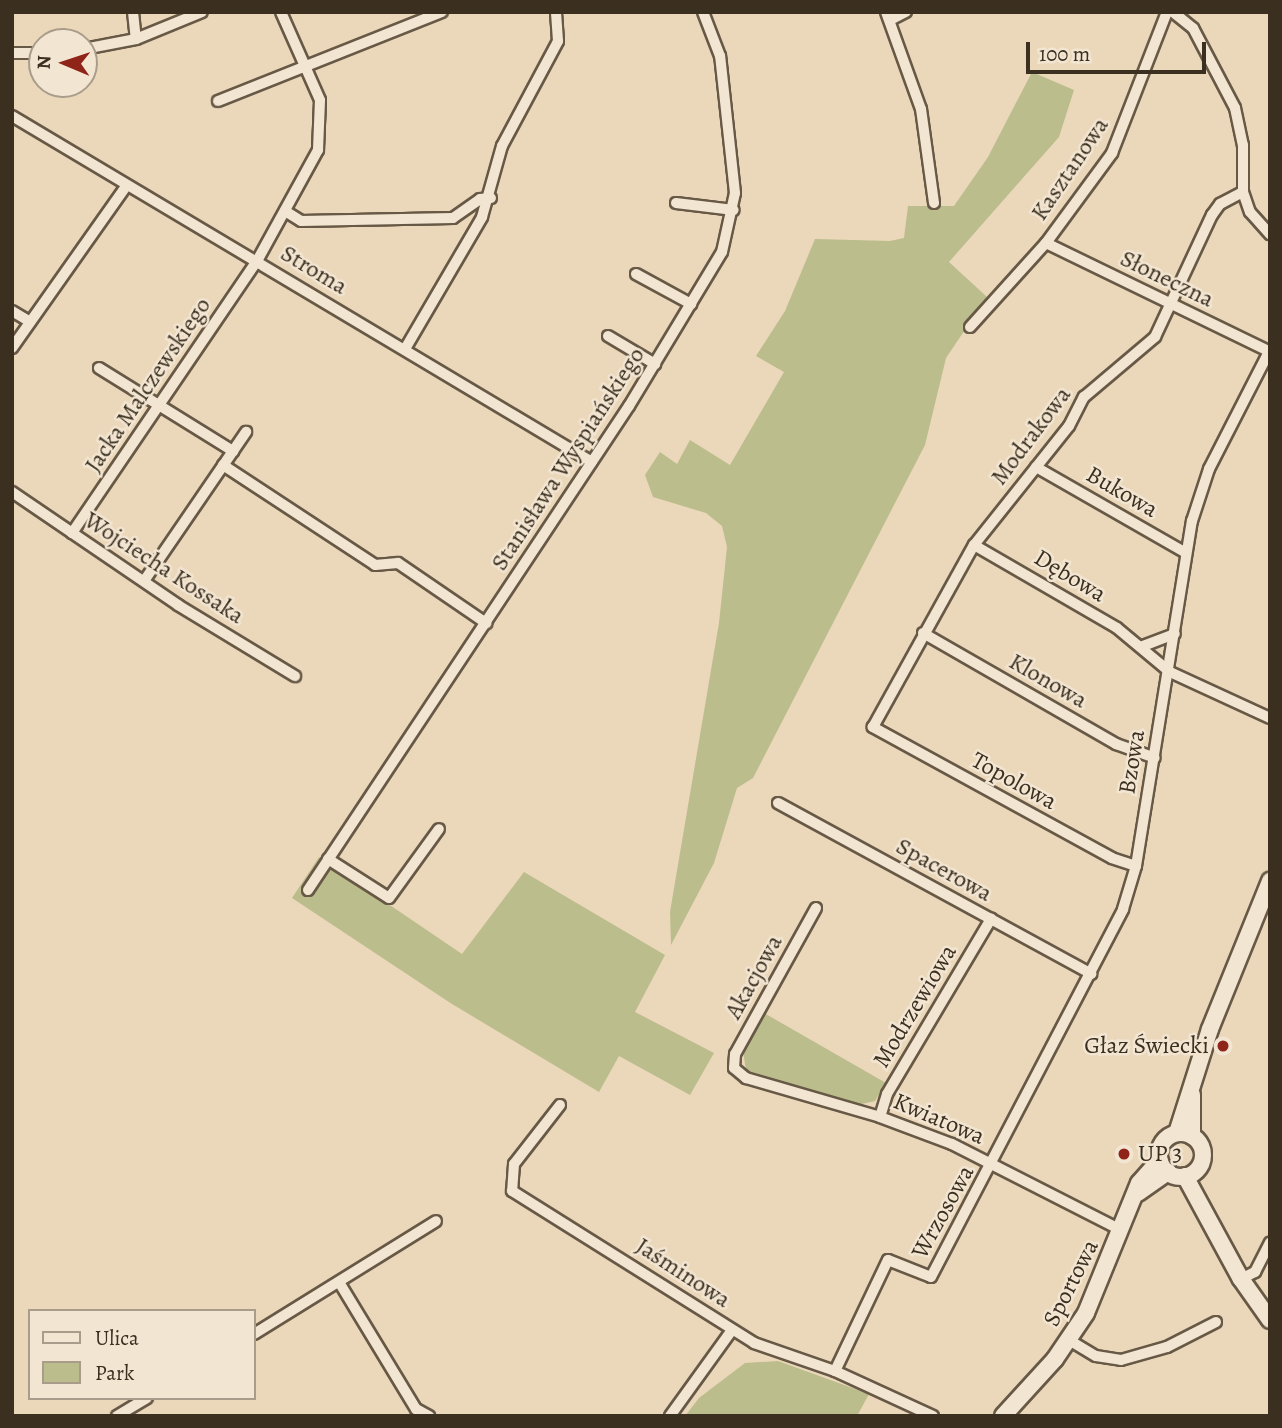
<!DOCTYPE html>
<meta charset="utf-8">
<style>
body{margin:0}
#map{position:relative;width:1282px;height:1428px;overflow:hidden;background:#ebd7b9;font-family:Alegreya,serif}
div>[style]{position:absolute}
.green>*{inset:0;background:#bbbd8c}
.roads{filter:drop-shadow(2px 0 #675946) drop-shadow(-2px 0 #675946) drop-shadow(0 2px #675946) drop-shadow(0 -2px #675946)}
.street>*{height:10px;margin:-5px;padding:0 5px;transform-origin:5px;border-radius:5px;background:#f2e5d2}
.secondary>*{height:16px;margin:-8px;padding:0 8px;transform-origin:8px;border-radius:8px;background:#f2e5d2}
.secondary>.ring{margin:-8px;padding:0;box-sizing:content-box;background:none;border:16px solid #f2e5d2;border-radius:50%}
.dots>*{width:19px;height:19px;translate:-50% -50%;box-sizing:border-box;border:4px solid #f2e5d2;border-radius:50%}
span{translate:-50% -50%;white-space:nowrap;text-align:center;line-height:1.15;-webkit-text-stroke:5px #f2e5d2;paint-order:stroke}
.street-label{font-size:24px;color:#3b2f1f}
.poi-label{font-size:24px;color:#3b2f1f}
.right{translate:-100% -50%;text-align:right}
.left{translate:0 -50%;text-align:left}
.frame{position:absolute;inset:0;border:14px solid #3b2f1f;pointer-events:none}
.legend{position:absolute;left:28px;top:1309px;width:228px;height:91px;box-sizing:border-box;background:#f2e5d2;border:2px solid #a99c8a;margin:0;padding:9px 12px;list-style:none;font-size:21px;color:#3b2f1f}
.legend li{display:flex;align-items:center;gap:14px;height:35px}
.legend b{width:35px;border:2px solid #a99c8a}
.north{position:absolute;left:28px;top:28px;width:70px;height:70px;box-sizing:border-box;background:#f2e5d2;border:2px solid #a99c8a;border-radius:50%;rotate:272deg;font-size:19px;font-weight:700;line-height:28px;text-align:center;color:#3b2f1f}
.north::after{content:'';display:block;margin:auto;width:24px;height:32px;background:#8f2418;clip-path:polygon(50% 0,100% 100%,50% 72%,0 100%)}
.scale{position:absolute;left:1026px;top:42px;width:180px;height:32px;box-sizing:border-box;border:4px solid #3b2f1f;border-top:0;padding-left:9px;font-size:21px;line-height:24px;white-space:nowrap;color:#3b2f1f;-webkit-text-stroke:5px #f2e5d2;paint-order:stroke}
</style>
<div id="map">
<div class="green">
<i style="clip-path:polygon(1032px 72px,1074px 90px,1059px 137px,949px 262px,987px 297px,946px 358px,925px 445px,753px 778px,737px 788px,714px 863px,671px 945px,670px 912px,719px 623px,727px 547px,722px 526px,706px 513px,653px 497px,645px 475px,660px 452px,677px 464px,690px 440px,730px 465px,784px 372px,756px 356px,785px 311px,815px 239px,890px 241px,904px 238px,908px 206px,954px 206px,988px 157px)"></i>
<i style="clip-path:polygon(319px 857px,462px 954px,524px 872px,665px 955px,635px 1012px,714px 1053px,690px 1095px,619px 1056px,599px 1092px,452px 1004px,292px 898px)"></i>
<i style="clip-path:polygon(764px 1013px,886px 1083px,875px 1101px,857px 1105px,746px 1070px,743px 1051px)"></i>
<i style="clip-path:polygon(778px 1361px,869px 1394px,857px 1416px,685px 1416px,699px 1398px,745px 1363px)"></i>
</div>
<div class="roads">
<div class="street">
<i style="left:133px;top:12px;width:27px;rotate:84deg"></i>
<i style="left:886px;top:12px;width:103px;rotate:70.2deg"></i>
<i style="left:921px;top:109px;width:95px;rotate:82.1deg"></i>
<i style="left:1173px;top:12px;width:26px;rotate:39deg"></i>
<i style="left:1193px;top:28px;width:90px;rotate:62.3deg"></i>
<i style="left:1235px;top:108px;width:38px;rotate:78deg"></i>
<i style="left:1243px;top:145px;width:47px;rotate:90deg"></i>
<i style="left:1243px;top:192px;width:21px;rotate:71deg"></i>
<i style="left:1250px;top:212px;width:30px;rotate:48deg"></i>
<i style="left:890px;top:20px;width:18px;rotate:-27deg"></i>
<i style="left:84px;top:49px;width:53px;rotate:-10.9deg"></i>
<i style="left:136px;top:39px;width:71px;rotate:-22.2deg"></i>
<i style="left:12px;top:53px;width:30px"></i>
<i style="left:218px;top:101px;width:241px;rotate:-21.7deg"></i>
<i style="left:12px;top:116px;width:675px;rotate:30.82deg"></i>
<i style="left:676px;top:203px;width:58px;rotate:6.9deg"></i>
<i style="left:285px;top:211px;width:19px;rotate:32deg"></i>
<i style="left:301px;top:221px;width:152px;rotate:-1.1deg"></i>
<i style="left:453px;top:218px;width:33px;rotate:-35deg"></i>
<i style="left:480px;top:199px;width:11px;rotate:-5deg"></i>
<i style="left:1046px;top:243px;width:249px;rotate:25.9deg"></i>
<i style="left:636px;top:274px;width:63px;rotate:28.6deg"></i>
<i style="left:12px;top:311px;width:21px;rotate:31deg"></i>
<i style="left:970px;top:327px;width:113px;rotate:-47.9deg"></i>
<i style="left:1046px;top:243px;width:112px;rotate:-53.7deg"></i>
<i style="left:1112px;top:153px;width:151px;rotate:-68.7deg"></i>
<i style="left:608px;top:336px;width:55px;rotate:30.8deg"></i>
<i style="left:12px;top:348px;width:199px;rotate:-54.8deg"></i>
<i style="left:405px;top:349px;width:153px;rotate:-59.7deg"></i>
<i style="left:482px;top:217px;width:74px;rotate:-74.3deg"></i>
<i style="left:502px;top:146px;width:119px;rotate:-61.9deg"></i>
<i style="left:558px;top:41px;width:29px;rotate:-94deg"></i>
<i style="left:99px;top:368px;width:158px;rotate:31.8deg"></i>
<i style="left:223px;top:465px;width:182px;rotate:33.3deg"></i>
<i style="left:375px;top:565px;width:23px;rotate:-5deg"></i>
<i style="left:398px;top:563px;width:107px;rotate:34.3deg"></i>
<i style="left:1036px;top:467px;width:173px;rotate:29.8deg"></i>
<i style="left:12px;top:492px;width:201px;rotate:34.2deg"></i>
<i style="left:178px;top:605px;width:137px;rotate:31.3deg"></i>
<i style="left:72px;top:533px;width:329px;rotate:-55.8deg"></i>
<i style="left:257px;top:261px;width:127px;rotate:-61.2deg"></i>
<i style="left:318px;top:150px;width:50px;rotate:-87.7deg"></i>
<i style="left:320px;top:100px;width:96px;rotate:-113.9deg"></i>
<i style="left:974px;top:545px;width:165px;rotate:30.1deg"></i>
<i style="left:1117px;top:628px;width:69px;rotate:39.7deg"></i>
<i style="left:1170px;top:672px;width:110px;rotate:24.7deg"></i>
<i style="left:144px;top:581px;width:181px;rotate:-55.6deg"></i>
<i style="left:923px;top:633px;width:223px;rotate:29.9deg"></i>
<i style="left:1116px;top:744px;width:41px;rotate:19.7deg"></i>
<i style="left:1143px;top:646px;width:34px;rotate:-21deg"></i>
<i style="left:778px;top:803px;width:357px;rotate:28.6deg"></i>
<i style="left:328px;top:859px;width:72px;rotate:32.6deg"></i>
<i style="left:389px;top:898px;width:85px;rotate:-54.1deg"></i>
<i style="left:1136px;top:866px;width:25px;rotate:-162deg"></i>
<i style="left:1112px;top:858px;width:273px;rotate:-151.3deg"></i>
<i style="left:873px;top:727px;width:208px;rotate:-61deg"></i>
<i style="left:974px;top:545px;width:152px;rotate:-51.4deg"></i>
<i style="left:1069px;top:426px;width:33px;rotate:-63deg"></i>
<i style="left:1084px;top:397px;width:93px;rotate:-40.2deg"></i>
<i style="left:1155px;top:337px;width:135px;rotate:-65deg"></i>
<i style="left:1212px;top:215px;width:14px;rotate:-54deg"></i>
<i style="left:1220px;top:204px;width:26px;rotate:-28deg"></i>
<i style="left:308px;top:890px;width:581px;rotate:-56.45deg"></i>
<i style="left:629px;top:406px;width:180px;rotate:-58.9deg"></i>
<i style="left:722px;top:252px;width:60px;rotate:-77.6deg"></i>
<i style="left:735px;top:193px;width:138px;rotate:-96.2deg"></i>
<i style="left:720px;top:56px;width:47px;rotate:-111.1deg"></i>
<i style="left:816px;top:908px;width:167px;rotate:119deg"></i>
<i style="left:735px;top:1054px;width:14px;rotate:94deg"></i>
<i style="left:734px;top:1068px;width:16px;rotate:40deg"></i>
<i style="left:746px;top:1078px;width:140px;rotate:16.2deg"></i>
<i style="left:880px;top:1117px;width:77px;rotate:20.6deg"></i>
<i style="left:952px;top:1144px;width:190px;rotate:27deg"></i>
<i style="left:560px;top:1105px;width:75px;rotate:127.9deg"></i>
<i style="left:514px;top:1164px;width:27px;rotate:94deg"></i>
<i style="left:512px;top:1191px;width:286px;rotate:32.1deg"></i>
<i style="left:754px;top:1343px;width:86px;rotate:19.1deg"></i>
<i style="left:835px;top:1371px;width:108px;rotate:24.7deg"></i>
<i style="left:880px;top:1117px;width:24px;rotate:-73deg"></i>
<i style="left:887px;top:1094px;width:204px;rotate:-59.3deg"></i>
<i style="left:1241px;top:1279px;width:16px;rotate:-27deg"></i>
<i style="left:1255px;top:1272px;width:33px;rotate:-63deg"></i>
<i style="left:339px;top:1282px;width:149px;rotate:58.8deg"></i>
<i style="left:416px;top:1409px;width:15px;rotate:28deg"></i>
<i style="left:254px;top:1334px;width:214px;rotate:-31.8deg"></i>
<i style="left:1069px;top:1340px;width:31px;rotate:31deg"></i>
<i style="left:1096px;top:1356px;width:25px;rotate:9deg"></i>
<i style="left:1121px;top:1360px;width:48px;rotate:-15.8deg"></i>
<i style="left:1167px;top:1347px;width:55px;rotate:-27deg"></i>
<i style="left:835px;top:1371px;width:123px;rotate:-64.5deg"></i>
<i style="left:888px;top:1260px;width:46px;rotate:21.6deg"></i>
<i style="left:931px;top:1277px;width:415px;rotate:-62.4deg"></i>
<i style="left:1123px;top:909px;width:45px;rotate:-73.2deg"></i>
<i style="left:1136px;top:866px;width:350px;rotate:-80.8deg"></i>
<i style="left:1192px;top:521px;width:55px;rotate:-71.9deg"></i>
<i style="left:1209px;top:469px;width:131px;rotate:-62.9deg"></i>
<i style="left:117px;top:1416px;width:35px;rotate:-31deg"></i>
<i style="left:670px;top:1416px;width:106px;rotate:-54.2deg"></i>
</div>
<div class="secondary">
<i style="left:1192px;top:1095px;width:41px;rotate:90deg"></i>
<i style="left:1177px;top:1133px;width:109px;rotate:-72.4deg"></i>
<i style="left:1210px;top:1029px;width:160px;rotate:-67.9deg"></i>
<i class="ring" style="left:1159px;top:1133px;width:28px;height:28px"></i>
<i style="left:1185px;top:1176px;width:117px;rotate:61.5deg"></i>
<i style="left:1241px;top:1279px;width:50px;rotate:54.7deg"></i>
<i style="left:1138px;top:1193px;width:37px;rotate:-35deg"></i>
<i style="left:1003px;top:1416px;width:77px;rotate:-47.6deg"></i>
<i style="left:1055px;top:1359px;width:55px;rotate:-56deg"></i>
<i style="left:1086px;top:1313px;width:140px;rotate:-67.8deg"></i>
<i style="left:1139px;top:1183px;width:31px;rotate:-48deg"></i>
</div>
</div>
<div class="dots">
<i style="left:1223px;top:1046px;background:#8f2418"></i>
<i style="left:1124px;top:1154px;background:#8f2418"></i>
</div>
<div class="street-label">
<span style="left:1070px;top:169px;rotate:-56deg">Kasztanowa</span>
<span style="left:314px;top:270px;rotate:31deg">Stroma</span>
<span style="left:1167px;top:279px;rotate:26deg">Słoneczna</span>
<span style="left:148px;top:385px;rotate:-56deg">Jacka Malczewskiego</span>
<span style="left:1031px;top:436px;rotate:-53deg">Modrakowa</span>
<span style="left:568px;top:459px;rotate:-57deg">Stanisława Wyspiańskiego</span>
<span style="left:1122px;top:492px;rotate:30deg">Bukowa</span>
<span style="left:164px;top:568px;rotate:33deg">Wojciecha Kossaka</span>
<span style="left:1070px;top:576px;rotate:31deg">Dębowa</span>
<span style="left:1048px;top:681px;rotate:30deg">Klonowa</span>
<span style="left:1132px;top:762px;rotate:-81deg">Bzowa</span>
<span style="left:1014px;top:781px;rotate:29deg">Topolowa</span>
<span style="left:944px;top:870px;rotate:29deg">Spacerowa</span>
<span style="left:754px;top:977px;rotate:-61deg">Akacjowa</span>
<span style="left:915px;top:1006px;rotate:-59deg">Modrzewiowa</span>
<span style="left:939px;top:1119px;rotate:23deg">Kwiatowa</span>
<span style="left:943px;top:1212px;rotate:-61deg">Wrzosowa</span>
<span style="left:683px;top:1273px;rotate:33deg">Jaśminowa</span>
<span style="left:1071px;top:1283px;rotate:-63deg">Sportowa</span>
</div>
<div class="poi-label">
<span class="right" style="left:1209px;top:1046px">Głaz Świecki</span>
<span class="left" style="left:1138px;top:1154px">UP 3</span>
</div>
<div class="frame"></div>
<ul class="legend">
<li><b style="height:9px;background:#f2e5d2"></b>Ulica</li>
<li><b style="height:19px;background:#bbbd8c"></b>Park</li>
</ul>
<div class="north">N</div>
<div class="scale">100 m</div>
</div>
